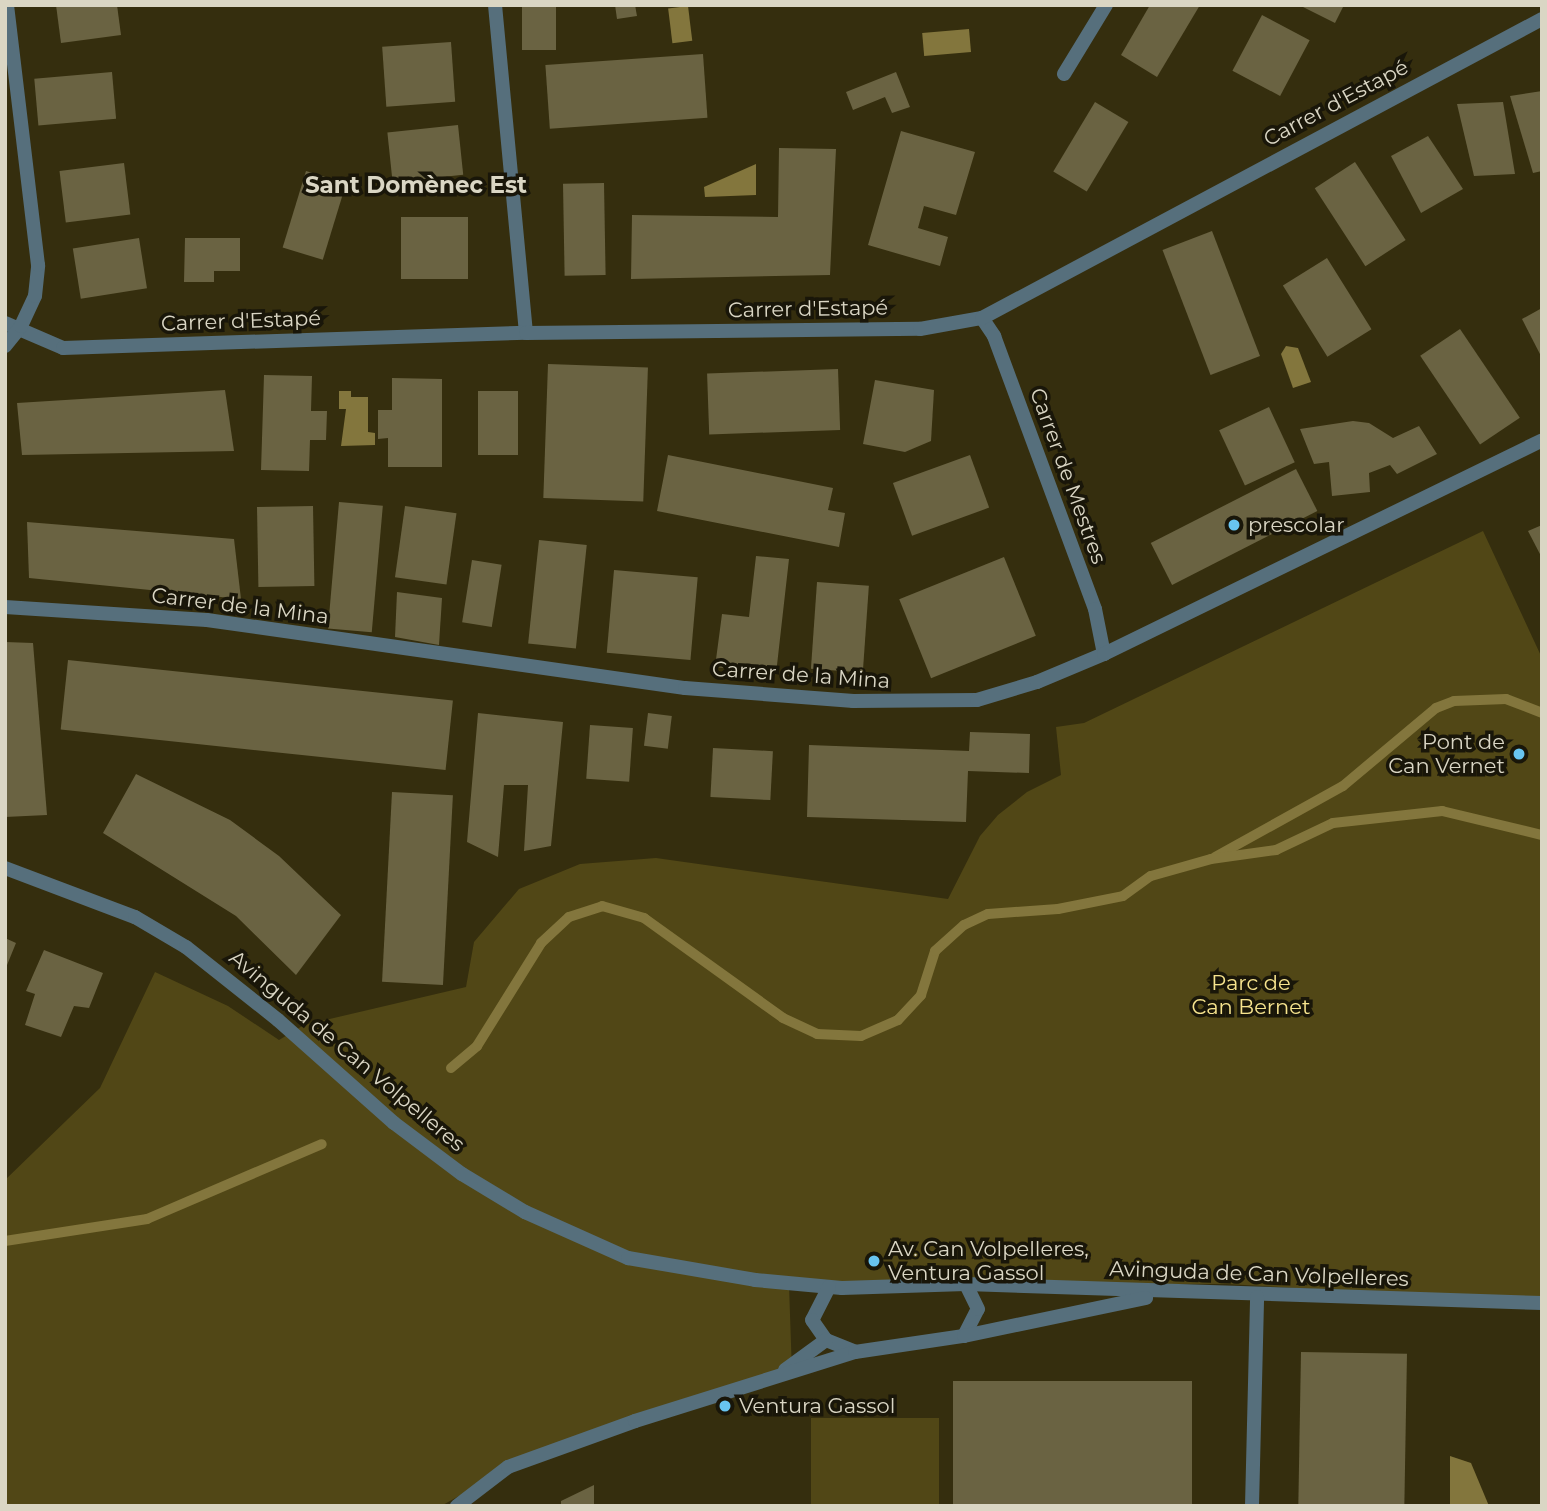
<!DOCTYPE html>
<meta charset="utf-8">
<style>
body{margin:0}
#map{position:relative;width:1547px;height:1511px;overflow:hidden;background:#352e0e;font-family:Montserrat,sans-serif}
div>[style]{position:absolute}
.green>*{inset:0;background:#514716;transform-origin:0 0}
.water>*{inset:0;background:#83763d;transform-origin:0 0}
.stream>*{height:10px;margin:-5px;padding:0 5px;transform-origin:5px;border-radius:5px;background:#83763d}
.building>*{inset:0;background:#6a6342;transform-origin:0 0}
.minor>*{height:14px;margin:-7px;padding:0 7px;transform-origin:7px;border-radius:7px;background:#566f7c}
.dots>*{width:19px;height:19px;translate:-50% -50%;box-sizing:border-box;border:4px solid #191609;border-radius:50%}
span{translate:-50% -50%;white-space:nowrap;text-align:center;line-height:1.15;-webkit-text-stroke:7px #191609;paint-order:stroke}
.street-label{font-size:21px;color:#dad6c4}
.poi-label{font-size:21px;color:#dad6c4}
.left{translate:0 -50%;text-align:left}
.right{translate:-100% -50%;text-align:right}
.park-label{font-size:21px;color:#f7e48e}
.neighbourhood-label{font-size:23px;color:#dad6c4;font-weight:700}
.frame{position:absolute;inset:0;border:7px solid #dad6c4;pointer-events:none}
</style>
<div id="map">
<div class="green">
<i style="clip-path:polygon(1483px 531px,1542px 658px,1542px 1302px,1226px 1284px,789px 1285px,792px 1373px,509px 1468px,441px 1506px,5px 1506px,5px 1180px,100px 1088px,155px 972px,228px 1006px,279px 1040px,304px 1025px,466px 987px,474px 942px,519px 889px,580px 864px,656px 858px,948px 899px,980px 836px,998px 815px,1027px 792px,1061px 775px,1056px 727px,1084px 723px)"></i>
<i style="left:811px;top:1418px;width:128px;height:88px"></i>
</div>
<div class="water">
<i style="left:688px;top:6px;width:35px;height:20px;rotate:83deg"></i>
<i style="left:969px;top:29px;width:23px;height:47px;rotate:85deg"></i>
<i style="clip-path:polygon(756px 164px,756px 195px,705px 197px,704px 187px)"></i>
<i style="clip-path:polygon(1286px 346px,1298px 348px,1311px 382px,1293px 388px,1281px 354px)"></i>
<i style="clip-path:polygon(339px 391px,351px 391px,351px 397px,368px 397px,368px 432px,375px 433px,375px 445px,341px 446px,346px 409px,339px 409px)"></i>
<i style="clip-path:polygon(1450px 1456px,1471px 1463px,1489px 1506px,1450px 1506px)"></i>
</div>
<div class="stream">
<i style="left:1215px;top:857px;width:146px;rotate:-29deg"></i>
<i style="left:1343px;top:786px;width:121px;rotate:-40deg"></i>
<i style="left:1436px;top:708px;width:19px;rotate:-21deg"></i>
<i style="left:1454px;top:701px;width:52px;rotate:-2.2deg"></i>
<i style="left:1506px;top:699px;width:39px;rotate:21deg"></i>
<i style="left:451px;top:1068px;width:34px;rotate:-40deg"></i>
<i style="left:477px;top:1046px;width:121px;rotate:-58.1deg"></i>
<i style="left:541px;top:943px;width:38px;rotate:-43deg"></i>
<i style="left:569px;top:917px;width:35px;rotate:-18deg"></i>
<i style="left:602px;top:906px;width:44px;rotate:15.9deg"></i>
<i style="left:644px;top:918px;width:171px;rotate:35.7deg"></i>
<i style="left:783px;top:1018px;width:38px;rotate:25deg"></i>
<i style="left:817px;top:1034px;width:44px;rotate:2.6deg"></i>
<i style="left:861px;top:1036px;width:40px;rotate:-23.4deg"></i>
<i style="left:898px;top:1020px;width:34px;rotate:-47deg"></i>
<i style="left:921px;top:995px;width:46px;rotate:-72.3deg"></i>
<i style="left:935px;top:951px;width:39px;rotate:-42deg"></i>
<i style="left:964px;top:925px;width:26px;rotate:-25deg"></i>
<i style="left:988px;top:914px;width:70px;rotate:-4.1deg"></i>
<i style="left:1058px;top:909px;width:66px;rotate:-11.3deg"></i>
<i style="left:1123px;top:896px;width:34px;rotate:-36deg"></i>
<i style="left:1151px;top:876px;width:62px;rotate:-15.8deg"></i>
<i style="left:1211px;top:859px;width:66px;rotate:-7.9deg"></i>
<i style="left:1276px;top:850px;width:63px;rotate:-25.3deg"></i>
<i style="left:1333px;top:823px;width:110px;rotate:-6.3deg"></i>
<i style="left:1442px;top:811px;width:103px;rotate:13.5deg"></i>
<i style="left:5px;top:1241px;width:144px;rotate:-8.8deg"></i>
<i style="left:147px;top:1219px;width:190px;rotate:-23.2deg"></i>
</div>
<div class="building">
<i style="clip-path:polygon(56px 5px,117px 5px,121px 35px,61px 43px)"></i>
<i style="left:522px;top:5px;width:34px;height:45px"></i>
<i style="clip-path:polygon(615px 5px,635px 5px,637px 16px,617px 19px)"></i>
<i style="clip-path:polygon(1150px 5px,1200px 5px,1157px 77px,1121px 55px)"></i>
<i style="clip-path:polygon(1299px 5px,1344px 5px,1335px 23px)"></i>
<i style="left:1262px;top:15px;width:54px;height:63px;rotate:28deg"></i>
<i style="left:451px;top:42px;width:60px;height:69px;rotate:86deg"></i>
<i style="left:703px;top:54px;width:64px;height:158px;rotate:86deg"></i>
<i style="left:112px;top:72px;width:47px;height:78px;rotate:85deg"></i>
<i style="clip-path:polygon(896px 72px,910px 107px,892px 113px,885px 97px,853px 110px,846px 92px)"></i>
<i style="clip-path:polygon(1542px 91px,1542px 171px,1533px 173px,1510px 96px)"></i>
<i style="left:1095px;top:102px;width:39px;height:81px;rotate:31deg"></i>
<i style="clip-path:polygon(1503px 102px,1515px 174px,1474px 176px,1457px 104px)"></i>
<i style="left:458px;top:125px;width:50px;height:71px;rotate:84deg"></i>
<i style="clip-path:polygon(901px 131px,975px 152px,956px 215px,924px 206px,918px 228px,948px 237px,940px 266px,868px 245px)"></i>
<i style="clip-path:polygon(1428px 136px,1463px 189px,1421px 213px,1391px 156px)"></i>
<i style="clip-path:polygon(779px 148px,836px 149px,830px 275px,631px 279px,632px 215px,778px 217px)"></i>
<i style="left:1355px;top:162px;width:93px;height:48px;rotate:57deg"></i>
<i style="left:124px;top:163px;width:52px;height:65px;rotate:83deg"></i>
<i style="left:306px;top:171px;width:42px;height:80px;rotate:17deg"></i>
<i style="left:604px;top:183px;width:92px;height:41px;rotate:89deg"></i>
<i style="left:468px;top:217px;width:62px;height:67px;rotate:90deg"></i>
<i style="left:1212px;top:231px;width:134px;height:53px;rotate:69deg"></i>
<i style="left:139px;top:238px;width:51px;height:67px;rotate:81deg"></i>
<i style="clip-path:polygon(185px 238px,240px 238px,240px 271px,214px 271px,214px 282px,184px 282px)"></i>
<i style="left:1327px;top:258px;width:84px;height:52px;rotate:58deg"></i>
<i style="clip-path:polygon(1542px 308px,1542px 358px,1522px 319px)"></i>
<i style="left:1460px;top:329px;width:107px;height:48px;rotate:56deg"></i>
<i style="left:548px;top:364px;width:100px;height:134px;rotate:2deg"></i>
<i style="left:838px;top:369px;width:61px;height:131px;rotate:88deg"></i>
<i style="clip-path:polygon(264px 375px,312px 376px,311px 411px,327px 411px,326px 440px,310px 440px,309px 471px,261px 470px)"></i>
<i style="clip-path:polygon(392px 378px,442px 379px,442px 467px,388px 467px,388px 438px,378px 439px,378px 410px,392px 410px)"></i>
<i style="clip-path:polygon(875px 380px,934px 390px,931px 441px,905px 452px,863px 444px)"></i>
<i style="clip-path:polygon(225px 390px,234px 451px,22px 455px,17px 403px)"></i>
<i style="left:478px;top:391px;width:40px;height:64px"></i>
<i style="left:1269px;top:407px;width:61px;height:55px;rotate:65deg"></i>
<i style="clip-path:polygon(1353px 421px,1369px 423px,1393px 438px,1419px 426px,1437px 454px,1397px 474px,1390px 465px,1369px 473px,1370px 492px,1332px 496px,1329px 462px,1314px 464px,1300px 429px)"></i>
<i style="clip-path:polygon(668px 455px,833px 488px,828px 510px,845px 513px,839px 547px,657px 511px)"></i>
<i style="left:970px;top:455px;width:56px;height:82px;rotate:70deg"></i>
<i style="left:1296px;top:469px;width:47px;height:163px;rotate:63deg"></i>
<i style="left:339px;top:502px;width:44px;height:127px;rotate:5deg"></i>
<i style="left:313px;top:506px;width:80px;height:56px;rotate:89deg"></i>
<i style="left:405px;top:506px;width:52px;height:72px;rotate:8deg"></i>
<i style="clip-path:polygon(27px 522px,234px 539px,241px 599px,29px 578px)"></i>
<i style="clip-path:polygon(1542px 525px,1542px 558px,1528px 531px)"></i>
<i style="left:539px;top:540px;width:48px;height:104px;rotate:6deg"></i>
<i style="clip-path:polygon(756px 556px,789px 559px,776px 674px,715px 667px,722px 614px,749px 617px)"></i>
<i style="left:1004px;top:557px;width:85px;height:113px;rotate:68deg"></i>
<i style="left:472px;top:560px;width:30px;height:63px;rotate:9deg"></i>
<i style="left:614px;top:570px;width:84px;height:83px;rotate:5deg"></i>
<i style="left:817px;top:582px;width:52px;height:87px;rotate:4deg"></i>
<i style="clip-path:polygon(397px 592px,442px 598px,439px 645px,395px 637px)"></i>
<i style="clip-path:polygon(5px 642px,33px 643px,47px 815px,5px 817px)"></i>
<i style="left:68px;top:660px;width:387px;height:70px;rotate:6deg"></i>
<i style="clip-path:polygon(478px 713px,563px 722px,551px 846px,524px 851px,528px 785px,504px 785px,498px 857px,467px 842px)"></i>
<i style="left:648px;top:713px;width:24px;height:33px;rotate:7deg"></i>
<i style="left:590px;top:725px;width:43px;height:54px;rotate:4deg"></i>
<i style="clip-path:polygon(970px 732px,1030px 734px,1029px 773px,968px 771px,966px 822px,807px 817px,809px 745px,969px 751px)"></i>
<i style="left:713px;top:748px;width:60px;height:49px;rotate:3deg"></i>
<i style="clip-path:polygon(136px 774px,230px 820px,279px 856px,341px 915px,296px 975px,236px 916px,103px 833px)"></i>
<i style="left:392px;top:792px;width:61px;height:190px;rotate:3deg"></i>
<i style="clip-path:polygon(5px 938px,16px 943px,5px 970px)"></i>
<i style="clip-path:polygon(44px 950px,103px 973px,89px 1008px,74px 1006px,61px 1037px,25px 1025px,35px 994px,26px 991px)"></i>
<i style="left:1301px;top:1352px;width:106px;height:154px;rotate:1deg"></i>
<i style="left:1192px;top:1381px;width:125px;height:239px;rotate:90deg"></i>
<i style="clip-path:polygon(594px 1485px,594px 1506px,561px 1506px,561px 1501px)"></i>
</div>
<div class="minor">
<i style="left:495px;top:5px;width:329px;rotate:84.6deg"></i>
<i style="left:1064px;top:74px;width:81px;rotate:-58.7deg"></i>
<i style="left:982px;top:318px;width:22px;rotate:56deg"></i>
<i style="left:994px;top:336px;width:291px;rotate:69.7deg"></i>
<i style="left:1095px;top:609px;width:46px;rotate:78.7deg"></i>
<i style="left:5px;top:323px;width:63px;rotate:23.3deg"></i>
<i style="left:63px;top:348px;width:463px;rotate:-1.9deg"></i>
<i style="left:526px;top:333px;width:394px;rotate:-0.6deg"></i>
<i style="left:920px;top:329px;width:63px;rotate:-10.1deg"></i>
<i style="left:982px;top:318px;width:635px;rotate:-28.1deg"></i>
<i style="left:5px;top:346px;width:26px;rotate:-51deg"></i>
<i style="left:21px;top:326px;width:33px;rotate:-65deg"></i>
<i style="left:35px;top:296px;width:31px;rotate:-84deg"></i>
<i style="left:38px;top:265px;width:262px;rotate:-96.8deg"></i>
<i style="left:5px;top:607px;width:202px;rotate:3.7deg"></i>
<i style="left:207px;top:620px;width:483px;rotate:8.1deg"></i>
<i style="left:685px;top:688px;width:169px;rotate:4.4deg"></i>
<i style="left:853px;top:701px;width:124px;rotate:-0.5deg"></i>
<i style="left:977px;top:700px;width:63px;rotate:-16.7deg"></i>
<i style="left:1037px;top:682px;width:73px;rotate:-22.7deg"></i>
<i style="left:1104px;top:654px;width:487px;rotate:-26deg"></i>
<i style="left:5px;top:868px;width:139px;rotate:20.7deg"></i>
<i style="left:135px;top:917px;width:59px;rotate:30.5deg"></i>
<i style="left:186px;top:947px;width:117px;rotate:38.4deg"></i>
<i style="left:278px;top:1020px;width:155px;rotate:41.6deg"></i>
<i style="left:394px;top:1123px;width:85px;rotate:36.9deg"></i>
<i style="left:462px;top:1174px;width:74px;rotate:31.1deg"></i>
<i style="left:525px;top:1212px;width:113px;rotate:24.1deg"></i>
<i style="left:628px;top:1258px;width:129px;rotate:9.8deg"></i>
<i style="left:755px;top:1280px;width:87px;rotate:5.3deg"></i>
<i style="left:842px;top:1288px;width:124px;rotate:-1.8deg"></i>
<i style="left:966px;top:1284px;width:576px;rotate:1.89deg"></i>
<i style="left:829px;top:1287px;width:37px;rotate:117deg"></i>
<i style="left:812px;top:1320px;width:24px;rotate:55deg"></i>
<i style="left:826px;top:1340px;width:31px;rotate:22deg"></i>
<i style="left:964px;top:1336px;width:30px;rotate:-63deg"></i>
<i style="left:978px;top:1309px;width:28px;rotate:-116deg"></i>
<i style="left:785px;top:1370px;width:51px;rotate:-36.2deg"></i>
<i style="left:457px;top:1506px;width:64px;rotate:-37.4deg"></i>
<i style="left:508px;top:1467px;width:135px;rotate:-19.9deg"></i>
<i style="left:635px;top:1421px;width:231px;rotate:-17.4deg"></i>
<i style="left:855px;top:1352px;width:110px;rotate:-8.4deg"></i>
<i style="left:964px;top:1336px;width:186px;rotate:-11.8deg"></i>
<i style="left:1252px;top:1506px;width:209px;rotate:-88.6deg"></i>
</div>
<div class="dots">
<i style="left:1234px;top:525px;background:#68c4f0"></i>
<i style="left:1519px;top:754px;background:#68c4f0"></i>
<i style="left:874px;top:1261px;background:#68c4f0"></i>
<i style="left:725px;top:1406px;background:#68c4f0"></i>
</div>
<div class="street-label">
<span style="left:1336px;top:103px;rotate:-28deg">Carrer d'Estapé</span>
<span style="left:808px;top:309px;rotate:-1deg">Carrer d'Estapé</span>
<span style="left:241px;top:321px;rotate:-2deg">Carrer d'Estapé</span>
<span style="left:1068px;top:476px;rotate:70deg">Carrer de Mestres</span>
<span style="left:240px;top:606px;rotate:7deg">Carrer de la Mina</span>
<span style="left:801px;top:675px;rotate:4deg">Carrer de la Mina</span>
<span style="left:347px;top:1051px;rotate:40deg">Avinguda de Can Volpelleres</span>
<span style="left:1259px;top:1274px;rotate:2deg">Avinguda de Can Volpelleres</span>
</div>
<div class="poi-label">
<span class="left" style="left:1248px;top:525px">prescolar</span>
<span class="right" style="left:1505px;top:754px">Pont de<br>Can Vernet</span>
<span class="left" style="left:888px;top:1261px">Av. Can Volpelleres,<br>Ventura Gassol</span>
<span class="left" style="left:739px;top:1406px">Ventura Gassol</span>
</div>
<div class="park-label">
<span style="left:1251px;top:995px">Parc de<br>Can Bernet</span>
</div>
<div class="neighbourhood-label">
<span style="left:416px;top:185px">Sant Domènec Est</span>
</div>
<div class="frame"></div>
</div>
